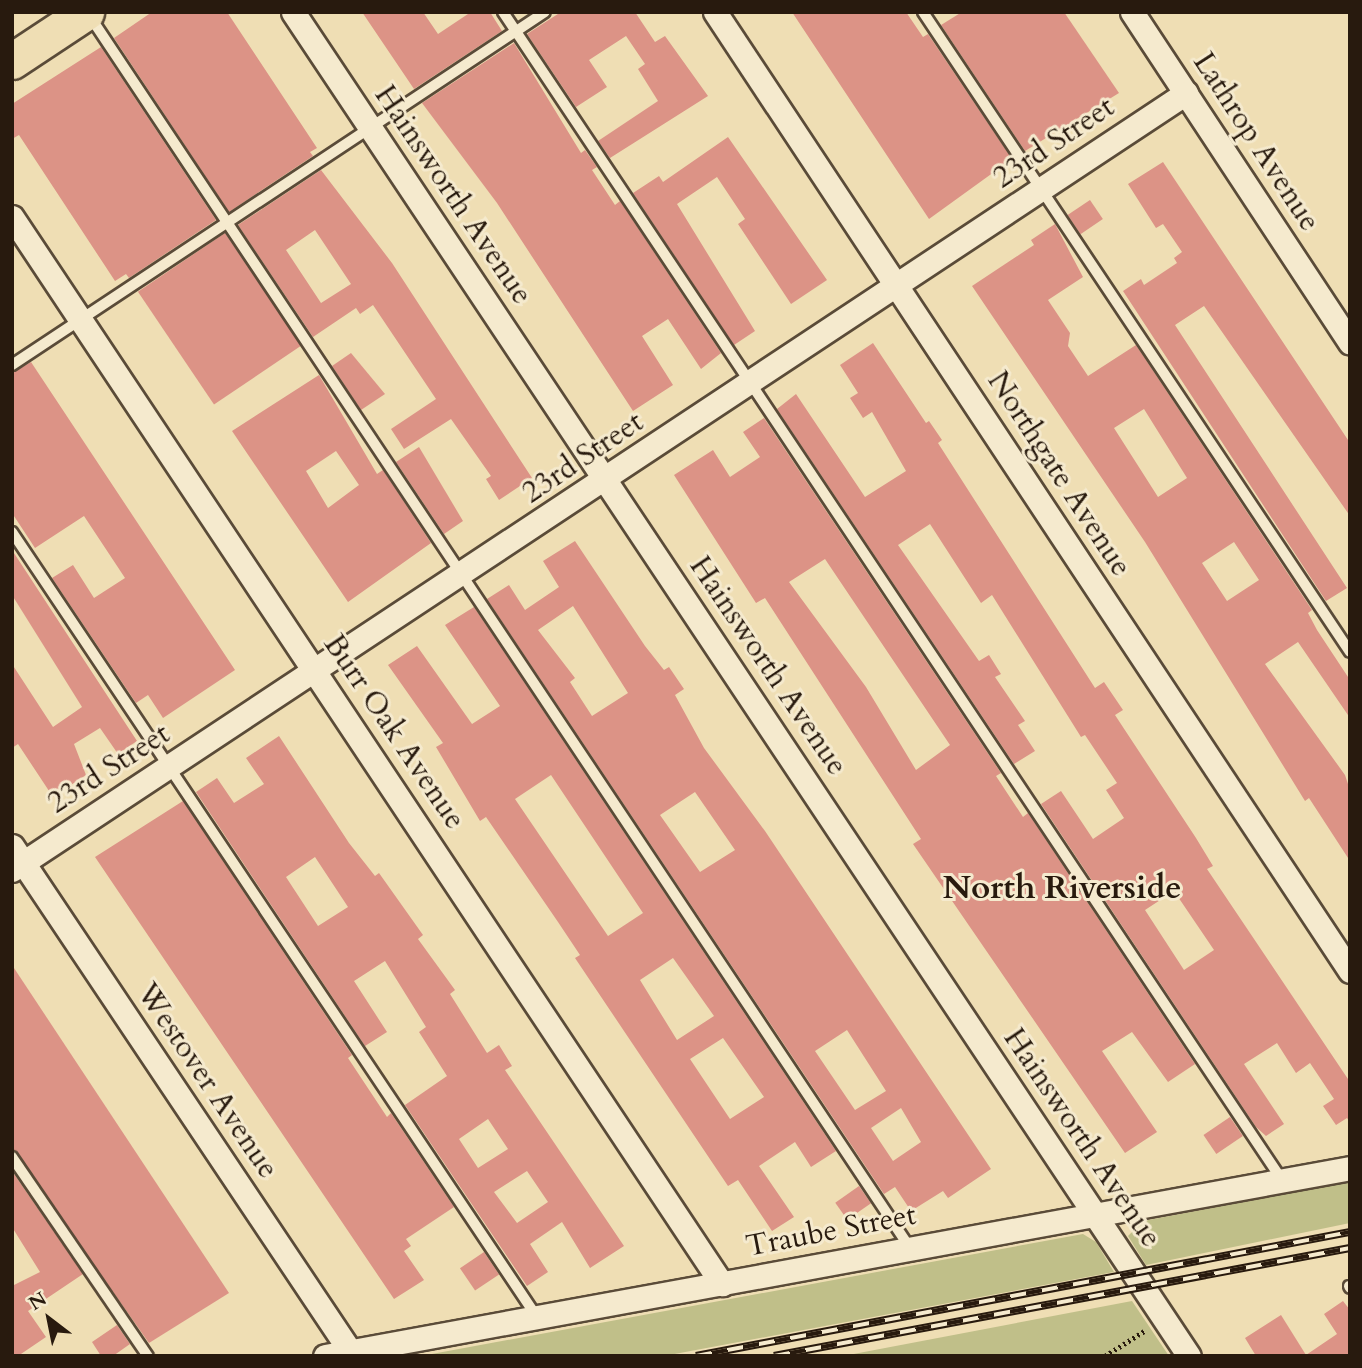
<!DOCTYPE html>
<style>
body{margin:0}
#map{position:relative;width:1362px;height:1368px;overflow:hidden;background:#efdeb4;font-family:Cardo,serif}
div>[style]{position:absolute}
.green>*{inset:0;background:#c0bf89}
.building>*{inset:0;background:#dc9386;transform-origin:0 0}
.path>*{height:4.5px;margin-top:-2.25px;transform-origin:0;background:repeating-linear-gradient(90deg,#281a0e 0 2px,transparent 0 5.5px)}
.roads{filter:drop-shadow(2px 0 #5a4b38) drop-shadow(-2px 0 #5a4b38) drop-shadow(0 2px #5a4b38) drop-shadow(0 -2px #5a4b38)}
.service>*{height:10px;margin:-5px;padding:0 5px;transform-origin:5px;border-radius:5px;background:#f5eace}
.minor>*{height:23px;margin:-11.5px;padding:0 11.5px;transform-origin:11.5px;border-radius:11.5px;background:#f5eace}
.primary>*{height:35px;margin:-17.5px;padding:0 17.5px;transform-origin:17.5px;border-radius:17.5px;background:#efdeb4}
.rail>*{height:8px;margin-top:-4px;transform-origin:0;background:repeating-linear-gradient(90deg,#f5eace 0 16px,#281a0e 0 32px);box-sizing:border-box;border-block:2px solid #281a0e}
span{translate:-50% -50%;white-space:nowrap;text-align:center;line-height:1.15;-webkit-text-stroke:6px #f5eace;paint-order:stroke}
.street-label{font-size:30px;color:#281a0e}
.quarter-label{font-size:33px;color:#281a0e;font-weight:700}
.frame{position:absolute;inset:0;border:14px solid #281a0e;pointer-events:none}
.north{position:absolute;left:14px;top:1284px;width:70px;height:70px;-webkit-text-stroke:5px #f5eace;paint-order:stroke;rotate:328deg;font-size:19px;font-weight:700;line-height:28px;text-align:center;color:#281a0e}
.north::after{content:'';display:block;margin:auto;width:24px;height:32px;background:#281a0e;clip-path:polygon(50% 0,100% 100%,50% 72%,0 100%)}
</style>
<div id="map">
<div class="green">
<i style="clip-path:polygon(1350px 1182px,1350px 1223px,1146px 1265px,1128px 1236px,1143px 1221px)"></i>
<i style="clip-path:polygon(1083px 1234px,1096px 1242px,1114px 1272px,664px 1356px,421px 1356px)"></i>
<i style="clip-path:polygon(1132px 1301px,1169px 1356px,843px 1356px)"></i>
</div>
<div class="building">
<i style="clip-path:polygon(152px 12px,227px 12px,317px 148px,310px 152px,313px 156px,229px 212px,114px 38px)"></i>
<i style="clip-path:polygon(362px 12px,423px 12px,438px 34px,471px 12px,490px 12px,502px 31px,414px 89px)"></i>
<i style="clip-path:polygon(561px 12px,635px 12px,655px 42px,665px 36px,708px 96px,610px 158px,598px 141px,658px 101px,638px 69px,645px 64px,626px 36px,589px 60px,607px 87px,576px 107px,527px 34px)"></i>
<i style="clip-path:polygon(792px 12px,906px 12px,923px 37px,928px 34px,1012px 159px,929px 219px)"></i>
<i style="clip-path:polygon(962px 12px,1064px 12px,1119px 93px,1025px 151px,941px 25px)"></i>
<i style="clip-path:polygon(514px 43px,581px 153px,585px 150px,597px 167px,592px 170px,615px 205px,620px 201px,721px 353px,701px 369px,668px 319px,642px 336px,673px 385px,633px 411px,497px 203px,422px 103px)"></i>
<i style="clip-path:polygon(101px 47px,216px 220px,129px 278px,126px 274px,115px 281px,19px 135px,12px 139px,12px 104px)"></i>
<i style="clip-path:polygon(728px 137px,827px 280px,791px 304px,738px 224px,745px 219px,717px 177px,677px 204px,755px 331px,734px 345px,633px 193px,659px 176px,663px 182px)"></i>
<i style="clip-path:polygon(1163px 162px,1350px 443px,1350px 516px,1204px 306px,1175px 325px,1347px 588px,1326px 601px,1123px 291px,1141px 279px,1144px 285px,1177px 263px,1174px 258px,1182px 252px,1163px 224px,1156px 228px,1128px 184px)"></i>
<i style="clip-path:polygon(evenodd,321px 170px,392px 263px,532px 478px,499px 500px,486px 479px,491px 476px,451px 419px,404px 449px,391px 429px,436px 399px,373px 305px,360px 314px,356px 308px,313px 337px,238px 225px,321px 170px,315px 230px,351px 284px,321px 303px,286px 250px,315px 230px)"></i>
<i style="left:1090px;top:200px;width:23px;height:27px;rotate:56deg"></i>
<i style="clip-path:polygon(evenodd,1055px 224px,1083px 277px,1048px 300px,1070px 333px,1068px 346px,1088px 376px,1136px 345px,1312px 610px,1308px 613px,1317px 630px,1350px 680px,1350px 718px,1298px 642px,1265px 664px,1345px 775px,1350px 790px,1350px 861px,1309px 798px,1305px 801px,1145px 542px,972px 286px,1034px 245px,1031px 240px,1055px 224px,1144px 409px,1187px 478px,1158px 497px,1114px 428px,1144px 409px,1055px 224px,1234px 542px,1259px 580px,1227px 601px,1202px 563px,1234px 542px)"></i>
<i style="left:225px;top:233px;width:136px;height:105px;rotate:56deg"></i>
<i style="clip-path:polygon(evenodd,873px 343px,926px 423px,929px 421px,942px 440px,938px 443px,1095px 688px,1104px 682px,1123px 710px,1115px 715px,1196px 838px,1213px 866px,1207px 869px,1350px 1082px,1350px 1122px,1347px 1118px,1336px 1125px,1323px 1106px,1334px 1099px,1310px 1063px,1296px 1073px,1277px 1043px,1244px 1064px,1284px 1124px,1266px 1136px,1256px 1127px,1041px 804px,1061px 791px,1093px 839px,1124px 818px,1106px 790px,1117px 783px,1085px 735px,1081px 737px,992px 595px,981px 603px,930px 524px,898px 545px,979px 661px,989px 655px,1001px 674px,995px 677px,1025px 721px,1018px 725px,1035px 751px,1014px 764px,777px 409px,796px 394px,865px 497px,906px 471px,872px 412px,863px 418px,850px 398px,858px 393px,840px 365px,873px 343px,1174px 891px,1214px 950px,1184px 970px,1145px 910px,1174px 891px)"></i>
<i style="clip-path:polygon(351px 353px,385px 394px,361px 410px,332px 366px)"></i>
<i style="clip-path:polygon(31px 362px,235px 670px,163px 718px,148px 695px,136px 703px,52px 578px,73px 565px,94px 598px,125px 578px,84px 516px,35px 548px,12px 513px,12px 373px)"></i>
<i style="clip-path:polygon(evenodd,319px 375px,377px 474px,383px 470px,431px 543px,348px 602px,232px 431px,319px 375px,336px 451px,359px 485px,328px 508px,306px 471px,336px 451px)"></i>
<i style="clip-path:polygon(evenodd,764px 418px,1001px 773px,996px 776px,1023px 817px,1028px 813px,1195px 1064px,1168px 1082px,1132px 1032px,1102px 1051px,1157px 1132px,1125px 1153px,913px 844px,921px 839px,765px 598px,756px 603px,674px 475px,713px 450px,730px 477px,760px 457px,743px 432px,764px 418px,825px 559px,950px 745px,916px 770px,866px 687px,789px 582px,825px 559px)"></i>
<i style="clip-path:polygon(419px 447px,463px 521px,444px 534px,396px 462px)"></i>
<i style="clip-path:polygon(evenodd,575px 541px,645px 646px,664px 670px,669px 667px,684px 689px,675px 695px,704px 748px,765px 831px,991px 1169px,948px 1198px,943px 1191px,911px 1211px,895px 1187px,884px 1194px,487px 599px,509px 585px,525px 610px,559px 587px,543px 561px,575px 541px,573px 606px,628px 693px,592px 716px,570px 682px,575px 678px,538px 630px,573px 606px,575px 541px,695px 792px,735px 850px,700px 872px,660px 815px,695px 792px,575px 541px,847px 1030px,886px 1091px,855px 1110px,815px 1051px,847px 1030px,575px 541px,901px 1108px,921px 1142px,893px 1161px,871px 1128px,901px 1108px)"></i>
<i style="clip-path:polygon(12px 550px,137px 741px,118px 754px,100px 728px,74px 744px,86px 775px,53px 797px,18px 744px,12px 748px,12px 664px,53px 727px,82px 707px,12px 595px)"></i>
<i style="clip-path:polygon(evenodd,474px 607px,836px 1151px,811px 1167px,795px 1142px,759px 1166px,794px 1217px,772px 1231px,738px 1180px,728px 1186px,575px 958px,580px 955px,558px 922px,486px 817px,480px 821px,436px 747px,443px 743px,388px 665px,417px 646px,472px 724px,500px 706px,445px 625px,474px 607px,551px 775px,643px 913px,608px 936px,515px 799px,551px 775px,474px 607px,673px 958px,714px 1016px,677px 1040px,640px 980px,673px 958px,474px 607px,723px 1038px,764px 1097px,730px 1119px,690px 1059px,723px 1038px)"></i>
<i style="clip-path:polygon(evenodd,279px 736px,349px 843px,375px 876px,379px 873px,423px 935px,418px 939px,455px 990px,450px 994px,487px 1053px,499px 1045px,512px 1066px,505px 1070px,624px 1246px,590px 1268px,562px 1222px,530px 1244px,548px 1272px,527px 1286px,405px 1105px,447px 1076px,419px 1032px,426px 1027px,385px 961px,354px 981px,387px 1032px,365px 1046px,196px 792px,217px 778px,234px 803px,264px 784px,246px 758px,279px 736px,315px 857px,348px 907px,318px 926px,286px 877px,315px 857px,279px 736px,488px 1119px,508px 1149px,478px 1168px,459px 1139px,488px 1119px,279px 736px,527px 1171px,548px 1202px,517px 1223px,494px 1192px,527px 1171px)"></i>
<i style="clip-path:polygon(183px 801px,352px 1055px,348px 1058px,387px 1117px,391px 1113px,454px 1207px,406px 1239px,411px 1246px,404px 1251px,424px 1280px,394px 1299px,95px 857px)"></i>
<i style="clip-path:polygon(12px 965px,229px 1293px,149px 1343px,12px 1149px)"></i>
<i style="left:1230px;top:1117px;width:23px;height:32px;rotate:56deg"></i>
<i style="clip-path:polygon(12px 1171px,83px 1274px,28px 1311px,46px 1337px,18px 1356px,12px 1356px,12px 1286px,40px 1272px,12px 1227px)"></i>
<i style="left:859px;top:1186px;width:21px;height:29px;rotate:55deg"></i>
<i style="left:484px;top:1252px;width:27px;height:29px;rotate:56deg"></i>
<i style="clip-path:polygon(1343px 1301px,1350px 1310px,1350px 1356px,1256px 1356px,1245px 1338px,1281px 1315px,1306px 1355px,1337px 1334px,1324px 1314px)"></i>
<i style="clip-path:polygon(117px 1325px,130px 1344px,113px 1356px,101px 1356px,92px 1342px)"></i>
</div>
<div class="path">
<i style="left:1105px;top:1356px;width:49px;rotate:-32.4deg"></i>
</div>
<div class="roads">
<div class="service">
<i style="left:503px;top:12px;width:1404px;rotate:56.3deg"></i>
<i style="left:923px;top:12px;width:769px;rotate:56.29deg"></i>
<i style="left:89px;top:15px;width:1481px;rotate:56.34deg"></i>
<i style="left:12px;top:365px;width:639px;rotate:-33.52deg"></i>
<i style="left:12px;top:532px;width:944px;rotate:56.23deg"></i>
<i style="left:12px;top:1157px;width:241px;rotate:55.7deg"></i>
<i style="left:1349px;top:1286px;width:2px;rotate:63deg"></i>
</div>
<div class="minor">
<i style="left:293px;top:12px;width:1615px;rotate:56.31deg"></i>
<i style="left:715px;top:12px;width:1150px;rotate:56.49deg"></i>
<i style="left:1132px;top:12px;width:396px;rotate:56.6deg"></i>
<i style="left:12px;top:217px;width:1282px;rotate:56.36deg"></i>
<i style="left:12px;top:846px;width:608px;rotate:56.21deg"></i>
<i style="left:12px;top:870px;width:1408px;rotate:-33.5deg"></i>
<i style="left:325px;top:1356px;width:1042px;rotate:-10.39deg"></i>
</div>
<div class="primary">
<i style="left:12px;top:61px;width:89px;rotate:-33.5deg"></i>
</div>
</div>
<div class="rail">
<i style="left:696px;top:1356px;width:666px;rotate:-10.74deg"></i>
<i style="left:774px;top:1356px;width:586px;rotate:-10.62deg"></i>
</div>
<div class="street-label">
<span style="left:1256px;top:142px;rotate:57deg">Lathrop Avenue</span>
<span style="left:1054px;top:143px;rotate:-34deg">23rd Street</span>
<span style="left:453px;top:195px;rotate:56deg">Hainsworth Avenue</span>
<span style="left:583px;top:458px;rotate:-34deg">23rd Street</span>
<span style="left:1059px;top:474px;rotate:57deg">Northgate Avenue</span>
<span style="left:768px;top:666px;rotate:56deg">Hainsworth Avenue</span>
<span style="left:394px;top:732px;rotate:56deg">Burr Oak Avenue</span>
<span style="left:109px;top:769px;rotate:-33deg">23rd Street</span>
<span style="left:207px;top:1081px;rotate:56deg">Westover Avenue</span>
<span style="left:1082px;top:1138px;rotate:56deg">Hainsworth Avenue</span>
<span style="left:831px;top:1231px;rotate:-11deg">Traube Street</span>
</div>
<div class="quarter-label">
<span style="left:1062px;top:888px">North Riverside</span>
</div>
<div class="frame"></div>
<div class="north">N</div>
</div>
